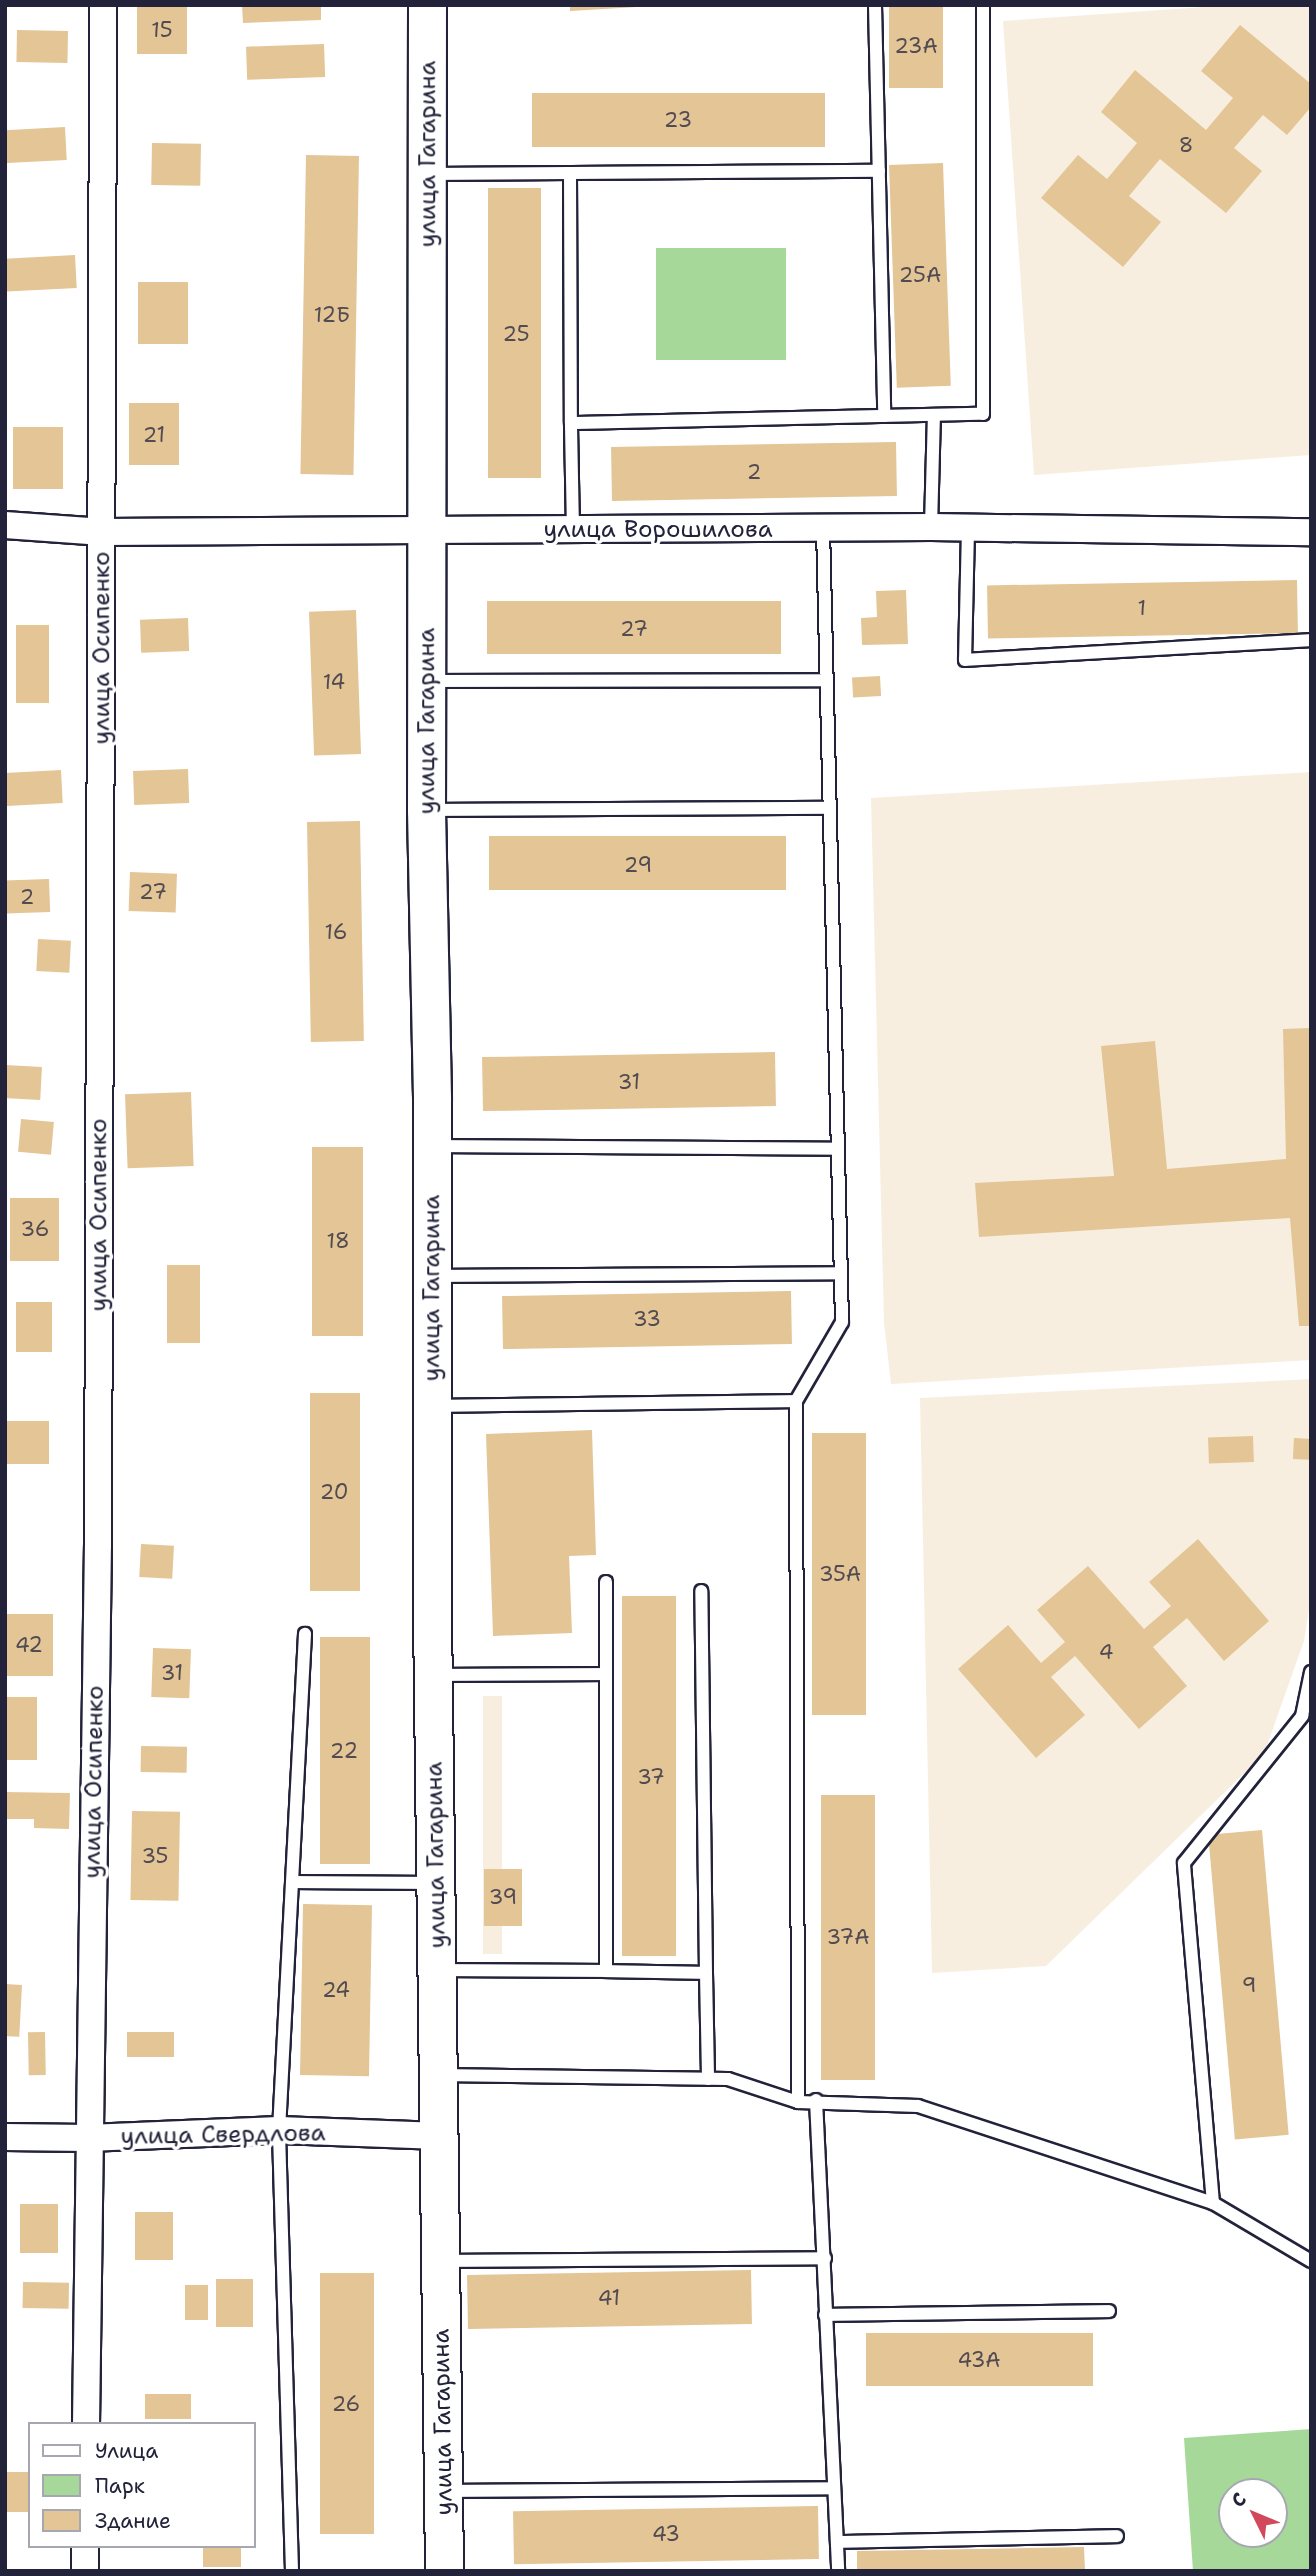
<!DOCTYPE html>
<meta charset="utf-8">
<style>
body{margin:0}
#map{position:relative;width:1316px;height:2576px;overflow:hidden;background:#fff;font-family:"Shantell Sans",sans-serif}
div>[style]{position:absolute}
.built>*{inset:0;background:#f7eee0;transform-origin:0 0}
.green>*{inset:0;background:#a6d89a;transform-origin:0 0}
.building>*{inset:0;background:#e3c596;transform-origin:0 0}
.roads{filter:drop-shadow(2px 0 #22223b) drop-shadow(-2px 0 #22223b) drop-shadow(0 2px #22223b) drop-shadow(0 -2px #22223b)}
.service>*{height:12px;margin:-6px;padding:0 6px;transform-origin:6px;border-radius:6px;background:#fff}
.minor>*{height:26px;margin:-13px;padding:0 13px;transform-origin:13px;border-radius:13px;background:#fff}
.secondary>*{height:37px;margin:-18.5px;padding:0 18.5px;transform-origin:18.5px;border-radius:18.5px;background:#fff}
span{translate:-50% -50%;white-space:nowrap;text-align:center;line-height:1.15;-webkit-text-stroke:7px #fff;paint-order:stroke}
.number-label{font-size:21px;color:#524b52}
.number-label span{-webkit-text-stroke-width:0}
.street-label{font-size:24px;color:#22223b}
.frame{position:absolute;inset:0;border:7px solid #22223b;pointer-events:none}
.legend{position:absolute;left:28px;top:2422px;width:228px;height:126px;box-sizing:border-box;background:#fff;border:2px solid #a7a7b1;margin:0;padding:9px 12px;list-style:none;font-size:21px;color:#22223b}
.legend li{display:flex;align-items:center;gap:14px;height:35px}
.legend b{width:35px;border:2px solid #a7a7b1}
.north{position:absolute;left:1218px;top:2478px;width:70px;height:70px;box-sizing:border-box;background:#fff;border:2px solid #a7a7b1;border-radius:50%;rotate:313deg;font-size:19px;font-weight:700;line-height:28px;text-align:center;color:#22223b}
.north::after{content:'';display:block;margin:auto;width:24px;height:32px;background:#d1495b;clip-path:polygon(50% 0,100% 100%,50% 72%,0 100%)}
</style>
<div id="map">
<div class="built">
<i style="clip-path:polygon(1233px 5px,1311px 5px,1311px 455px,1034px 475px,1003px 21px)"></i>
<i style="clip-path:polygon(1311px 772px,1311px 1360px,891px 1384px,884px 1323px,871px 798px)"></i>
<i style="clip-path:polygon(1311px 1379px,1311px 1597px,1304px 1641px,1264px 1754px,1046px 1966px,932px 1973px,920px 1398px)"></i>
<i style="left:483px;top:1696px;width:19px;height:258px"></i>
</div>
<div class="green">
<i style="left:656px;top:248px;width:130px;height:112px"></i>
<i style="clip-path:polygon(evenodd,1311px 2429px,1311px 2571px,1193px 2571px,1184px 2438px,1311px 2429px,1232px 2492px,1274px 2492px,1274px 2534px,1232px 2534px,1232px 2492px)"></i>
</div>
<div class="building">
<i style="left:137px;top:5px;width:50px;height:49px"></i>
<i style="clip-path:polygon(242px 5px,321px 5px,321px 20px,243px 23px)"></i>
<i style="clip-path:polygon(570px 5px,637px 5px,637px 7px,570px 11px)"></i>
<i style="left:889px;top:5px;width:54px;height:83px"></i>
<i style="clip-path:polygon(1240px 25px,1311px 84px,1311px 107px,1287px 135px,1263px 115px,1234px 148px,1262px 171px,1226px 213px,1160px 159px,1129px 196px,1161px 222px,1123px 267px,1041px 198px,1078px 155px,1107px 179px,1137px 143px,1101px 112px,1135px 70px,1206px 130px,1233px 98px,1201px 71px)"></i>
<i style="left:17px;top:30px;width:51px;height:32px;rotate:1deg"></i>
<i style="left:324px;top:44px;width:33px;height:78px;rotate:88deg"></i>
<i style="left:532px;top:93px;width:293px;height:54px"></i>
<i style="left:65px;top:127px;width:33px;height:60px;rotate:87deg"></i>
<i style="left:152px;top:143px;width:49px;height:42px;rotate:1deg"></i>
<i style="left:306px;top:155px;width:53px;height:319px;rotate:1deg"></i>
<i style="left:943px;top:163px;width:223px;height:54px;rotate:88deg"></i>
<i style="left:541px;top:188px;width:290px;height:53px;rotate:90deg"></i>
<i style="left:75px;top:255px;width:33px;height:70px;rotate:87deg"></i>
<i style="left:138px;top:282px;width:50px;height:62px"></i>
<i style="left:179px;top:403px;width:62px;height:50px;rotate:90deg"></i>
<i style="left:63px;top:427px;width:62px;height:50px;rotate:90deg"></i>
<i style="left:896px;top:442px;width:54px;height:285px;rotate:89deg"></i>
<i style="left:1297px;top:580px;width:53px;height:310px;rotate:89deg"></i>
<i style="clip-path:polygon(906px 590px,908px 644px,862px 645px,861px 618px,877px 617px,876px 591px)"></i>
<i style="left:487px;top:601px;width:294px;height:53px"></i>
<i style="left:356px;top:610px;width:144px;height:47px;rotate:88deg"></i>
<i style="left:188px;top:618px;width:33px;height:48px;rotate:88deg"></i>
<i style="left:16px;top:625px;width:33px;height:78px"></i>
<i style="left:880px;top:676px;width:20px;height:28px;rotate:87deg"></i>
<i style="left:188px;top:769px;width:34px;height:55px;rotate:88deg"></i>
<i style="left:61px;top:770px;width:33px;height:56px;rotate:87deg"></i>
<i style="left:360px;top:821px;width:220px;height:53px;rotate:89deg"></i>
<i style="left:786px;top:836px;width:54px;height:297px;rotate:90deg"></i>
<i style="left:130px;top:872px;width:47px;height:39px;rotate:2deg"></i>
<i style="left:49px;top:879px;width:33px;height:44px;rotate:88deg"></i>
<i style="left:38px;top:939px;width:33px;height:32px;rotate:3deg"></i>
<i style="clip-path:polygon(1311px 1028px,1311px 1326px,1299px 1326px,1290px 1218px,979px 1237px,975px 1183px,1114px 1176px,1101px 1046px,1155px 1041px,1167px 1169px,1286px 1159px,1283px 1029px)"></i>
<i style="left:775px;top:1052px;width:54px;height:293px;rotate:89deg"></i>
<i style="left:5px;top:1065px;width:37px;height:33px;rotate:3deg"></i>
<i style="left:191px;top:1092px;width:74px;height:66px;rotate:88deg"></i>
<i style="left:21px;top:1119px;width:33px;height:33px;rotate:5deg"></i>
<i style="left:312px;top:1147px;width:51px;height:189px"></i>
<i style="left:10px;top:1198px;width:49px;height:63px"></i>
<i style="left:167px;top:1265px;width:33px;height:78px"></i>
<i style="left:791px;top:1291px;width:53px;height:289px;rotate:89deg"></i>
<i style="left:16px;top:1302px;width:36px;height:50px"></i>
<i style="left:310px;top:1393px;width:50px;height:198px"></i>
<i style="left:5px;top:1421px;width:44px;height:43px"></i>
<i style="clip-path:polygon(592px 1430px,596px 1555px,569px 1556px,572px 1633px,493px 1636px,486px 1434px)"></i>
<i style="left:812px;top:1433px;width:54px;height:282px"></i>
<i style="left:1253px;top:1436px;width:26px;height:45px;rotate:88deg"></i>
<i style="left:1294px;top:1438px;width:17px;height:21px;rotate:3deg"></i>
<i style="clip-path:polygon(1198px 1539px,1269px 1621px,1224px 1661px,1187px 1618px,1153px 1647px,1187px 1686px,1139px 1729px,1075px 1656px,1051px 1677px,1085px 1715px,1036px 1758px,958px 1669px,1008px 1625px,1041px 1663px,1065px 1642px,1037px 1610px,1088px 1566px,1144px 1629px,1171px 1606px,1149px 1582px)"></i>
<i style="left:141px;top:1544px;width:33px;height:33px;rotate:3deg"></i>
<i style="left:676px;top:1596px;width:360px;height:54px;rotate:90deg"></i>
<i style="left:5px;top:1614px;width:48px;height:62px"></i>
<i style="left:320px;top:1637px;width:50px;height:227px"></i>
<i style="left:153px;top:1648px;width:38px;height:49px;rotate:2deg"></i>
<i style="left:5px;top:1697px;width:32px;height:63px"></i>
<i style="left:141px;top:1746px;width:46px;height:26px;rotate:1deg"></i>
<i style="clip-path:polygon(5px 1792px,70px 1793px,69px 1829px,34px 1828px,34px 1819px,5px 1819px)"></i>
<i style="left:821px;top:1795px;width:54px;height:285px"></i>
<i style="left:132px;top:1811px;width:48px;height:89px;rotate:1deg"></i>
<i style="left:1262px;top:1830px;width:306px;height:54px;rotate:85deg"></i>
<i style="left:484px;top:1869px;width:38px;height:57px"></i>
<i style="left:303px;top:1904px;width:69px;height:171px;rotate:1deg"></i>
<i style="left:5px;top:1984px;width:17px;height:52px;rotate:3deg"></i>
<i style="left:45px;top:2032px;width:43px;height:17px;rotate:89deg"></i>
<i style="left:127px;top:2032px;width:47px;height:25px"></i>
<i style="left:20px;top:2204px;width:38px;height:49px"></i>
<i style="left:135px;top:2212px;width:38px;height:48px"></i>
<i style="left:751px;top:2270px;width:54px;height:284px;rotate:89deg"></i>
<i style="left:320px;top:2273px;width:54px;height:261px"></i>
<i style="left:216px;top:2279px;width:37px;height:48px"></i>
<i style="left:23px;top:2282px;width:46px;height:26px;rotate:1deg"></i>
<i style="left:185px;top:2285px;width:23px;height:35px"></i>
<i style="left:866px;top:2333px;width:227px;height:53px"></i>
<i style="left:145px;top:2394px;width:46px;height:25px"></i>
<i style="left:5px;top:2472px;width:25px;height:40px"></i>
<i style="left:818px;top:2506px;width:53px;height:305px;rotate:89deg"></i>
<i style="left:203px;top:2546px;width:38px;height:21px"></i>
<i style="clip-path:polygon(1084px 2547px,1085px 2571px,857px 2571px,857px 2551px)"></i>
</div>
<div class="roads">
<div class="service">
<i style="left:875px;top:5px;width:411px;rotate:88.7deg"></i>
<i style="left:570px;top:173px;width:309px;rotate:-0.4deg"></i>
<i style="left:429px;top:174px;width:141px;rotate:-0.4deg"></i>
<i style="left:570px;top:173px;width:250px;rotate:89.8deg"></i>
<i style="left:931px;top:527px;width:112px;rotate:-88.5deg"></i>
<i style="left:968px;top:529px;width:131px;rotate:91.3deg"></i>
<i style="left:965px;top:660px;width:347px;rotate:-3.3deg"></i>
<i style="left:573px;top:530px;width:107px;rotate:-91.1deg"></i>
<i style="left:571px;top:423px;width:412px;rotate:-1.3deg"></i>
<i style="left:983px;top:414px;width:409px;rotate:-90deg"></i>
<i style="left:427px;top:681px;width:400px;rotate:-0.1deg"></i>
<i style="left:430px;top:810px;width:400px;rotate:-0.3deg"></i>
<i style="left:436px;top:1146px;width:401px;rotate:0.4deg"></i>
<i style="left:434px;top:1276px;width:405px;rotate:-0.4deg"></i>
<i style="left:435px;top:1406px;width:361px;rotate:-0.8deg"></i>
<i style="left:435px;top:1675px;width:171px;rotate:-0.3deg"></i>
<i style="left:294px;top:1882px;width:138px;rotate:0.4deg"></i>
<i style="left:439px;top:1970px;width:167px;rotate:0.3deg"></i>
<i style="left:606px;top:1971px;width:389px;rotate:-90deg"></i>
<i style="left:606px;top:1971px;width:100px;rotate:1.1deg"></i>
<i style="left:706px;top:1973px;width:382px;rotate:-90.7deg"></i>
<i style="left:706px;top:1973px;width:106px;rotate:88.9deg"></i>
<i style="left:439px;top:2075px;width:289px;rotate:0.8deg"></i>
<i style="left:728px;top:2079px;width:74px;rotate:18.2deg"></i>
<i style="left:798px;top:2102px;width:120px;rotate:1.9deg"></i>
<i style="left:918px;top:2106px;width:311px;rotate:18.2deg"></i>
<i style="left:1213px;top:2203px;width:114px;rotate:30.6deg"></i>
<i style="left:816px;top:2100px;width:472px;rotate:87.3deg"></i>
<i style="left:798px;top:2102px;width:701px;rotate:-90.16deg"></i>
<i style="left:796px;top:1401px;width:91px;rotate:-59.8deg"></i>
<i style="left:842px;top:1322px;width:793px;rotate:-91.37deg"></i>
<i style="left:1213px;top:2203px;width:341px;rotate:-94.9deg"></i>
<i style="left:1184px;top:1863px;width:189px;rotate:-51.2deg"></i>
<i style="left:1302px;top:1716px;width:45px;rotate:-78.4deg"></i>
<i style="left:443px;top:2261px;width:382px;rotate:-0.4deg"></i>
<i style="left:825px;top:2315px;width:284px;rotate:-0.8deg"></i>
<i style="left:445px;top:2491px;width:388px;rotate:-0.4deg"></i>
<i style="left:837px;top:2542px;width:280px;rotate:-1.2deg"></i>
<i style="left:292px;top:2571px;width:441px;rotate:-91.7deg"></i>
<i style="left:279px;top:2130px;width:497px;rotate:-87deg"></i>
</div>
<div class="minor">
<i style="left:5px;top:525px;width:98px;rotate:4.1deg"></i>
<i style="left:103px;top:532px;width:828px;rotate:-0.35deg"></i>
<i style="left:931px;top:527px;width:380px;rotate:0.8deg"></i>
<i style="left:5px;top:2137px;width:83px;rotate:0.7deg"></i>
<i style="left:88px;top:2138px;width:191px;rotate:-2.4deg"></i>
<i style="left:279px;top:2130px;width:161px;rotate:2.1deg"></i>
<i style="left:86px;top:2424px;width:879px;rotate:-89.22deg"></i>
<i style="left:98px;top:1545px;width:1540px;rotate:-89.81deg"></i>
<i style="left:85px;top:2571px;width:25px;rotate:-90deg"></i>
</div>
<div class="secondary">
<i style="left:427px;top:5px;width:805px;rotate:90.07deg"></i>
<i style="left:426px;top:810px;width:289px;rotate:88.8deg"></i>
<i style="left:432px;top:1099px;width:516px;rotate:90deg"></i>
<i style="left:432px;top:1615px;width:956px;rotate:89.28deg"></i>
</div>
</div>
<div class="number-label">
<span style="left:162px;top:30px">15</span>
<span style="left:916px;top:46px">23А</span>
<span style="left:678px;top:120px">23</span>
<span style="left:1186px;top:145px">8</span>
<span style="left:920px;top:275px">25А</span>
<span style="left:332px;top:315px">12Б</span>
<span style="left:516px;top:334px">25</span>
<span style="left:154px;top:435px">21</span>
<span style="left:754px;top:472px">2</span>
<span style="left:1142px;top:608px">1</span>
<span style="left:634px;top:629px">27</span>
<span style="left:334px;top:682px">14</span>
<span style="left:638px;top:865px">29</span>
<span style="left:153px;top:892px">27</span>
<span style="left:27px;top:897px">2</span>
<span style="left:336px;top:932px">16</span>
<span style="left:629px;top:1082px">31</span>
<span style="left:35px;top:1229px">36</span>
<span style="left:338px;top:1241px">18</span>
<span style="left:647px;top:1319px">33</span>
<span style="left:334px;top:1492px">20</span>
<span style="left:840px;top:1574px">35А</span>
<span style="left:29px;top:1645px">42</span>
<span style="left:1106px;top:1652px">4</span>
<span style="left:172px;top:1673px">31</span>
<span style="left:344px;top:1751px">22</span>
<span style="left:651px;top:1777px">37</span>
<span style="left:155px;top:1856px">35</span>
<span style="left:503px;top:1897px">39</span>
<span style="left:848px;top:1937px">37А</span>
<span style="left:1249px;top:1985px">9</span>
<span style="left:336px;top:1990px">24</span>
<span style="left:609px;top:2298px">41</span>
<span style="left:979px;top:2360px">43А</span>
<span style="left:346px;top:2404px">26</span>
<span style="left:666px;top:2534px">43</span>
</div>
<div class="street-label">
<span style="left:428px;top:154px;rotate:-90deg">улица Гагарина</span>
<span style="left:658px;top:530px">улица Ворошилова</span>
<span style="left:102px;top:648px;rotate:-90deg">улица Осипенко</span>
<span style="left:427px;top:721px;rotate:-90deg">улица Гагарина</span>
<span style="left:99px;top:1215px;rotate:-90deg">улица Осипенко</span>
<span style="left:432px;top:1288px;rotate:-90deg">улица Гагарина</span>
<span style="left:94px;top:1782px;rotate:-89deg">улица Осипенко</span>
<span style="left:436px;top:1855px;rotate:-91deg">улица Гагарина</span>
<span style="left:223px;top:2135px;rotate:-1deg">улица Свердлова</span>
<span style="left:443px;top:2422px;rotate:-91deg">улица Гагарина</span>
</div>
<div class="frame"></div>
<ul class="legend">
<li><b style="height:9px;background:#fff"></b>Улица</li>
<li><b style="height:19px;background:#a6d89a"></b>Парк</li>
<li><b style="height:19px;background:#e3c596"></b>Здание</li>
</ul>
<div class="north">С</div>
</div>
